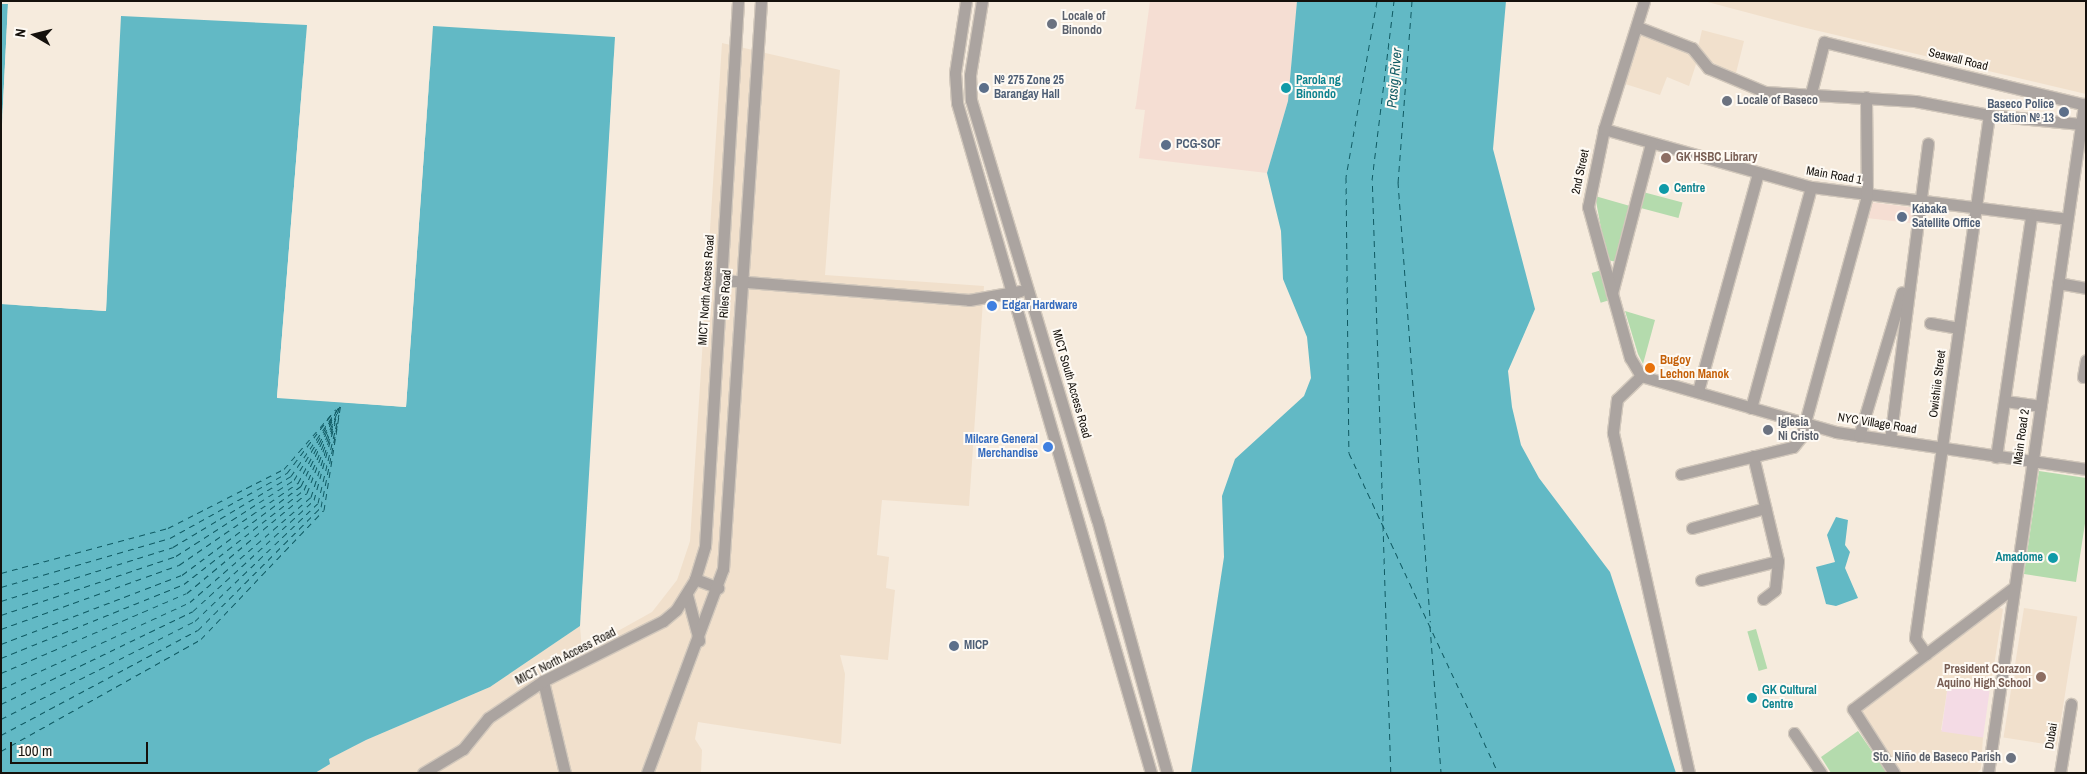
<!DOCTYPE html>
<meta charset="utf-8">
<style>
body{margin:0}
#map{position:relative;width:2087px;height:774px;overflow:hidden;background:#f6ebdd;font-family:"Archivo Narrow",sans-serif}
div>[style]{position:absolute}
.commercial>*{inset:0;background:#f5ded3;transform-origin:0 0}
.built>*{inset:0;background:#f1e0cc;transform-origin:0 0}
.medical>*{inset:0;background:#f4dbe5;transform-origin:0 0}
.green>*{inset:0;background:#b4dbad;transform-origin:0 0}
.water>*{inset:0;background:#62b9c5}
.pier>*{inset:0;background:#f6ebdd}
.ferry>*{height:1px;margin-top:-0.5px;transform-origin:0;background:repeating-linear-gradient(90deg,#0f5a63 0 6px,transparent 0 11px)}
.roads{filter:drop-shadow(1px 0 #d2c8bc) drop-shadow(-1px 0 #d2c8bc) drop-shadow(0 1px #d2c8bc) drop-shadow(0 -1px #d2c8bc)}
.minor>*{height:11px;margin:-5.5px;padding:0 5.5px;transform-origin:5.5px;border-radius:5.5px;background:#aba4a0}
.dots>*{width:14px;height:14px;translate:-50% -50%;box-sizing:border-box;border:2px solid #fefaf4;border-radius:50%}
span{translate:-50% -50%;white-space:nowrap;text-align:center;line-height:1.15;-webkit-text-stroke:4px #fefaf4;paint-order:stroke}
.worship-label{font-size:12px;color:#5b616d;font-weight:700}
.left{translate:0 -50%;text-align:left}
.right{translate:-100% -50%;text-align:right}
.street-label{font-size:12px;color:#15110c}
.service-label{font-size:12px;color:#4e5e75;font-weight:700}
.culture-label{font-size:12px;color:#0d838f;font-weight:700}
.education-label{font-size:12px;color:#785e54;font-weight:700}
.shop-label{font-size:12px;color:#366cbe;font-weight:700}
.food-label{font-size:12px;color:#c56008;font-weight:700}
.water-label{font-size:14px;color:#0f5a63;font-style:italic}
.frame{position:absolute;inset:0;border:2px solid #15110c;pointer-events:none}
.north{position:absolute;left:10px;top:10px;width:50px;height:50px;-webkit-text-stroke:4px #fefaf4;paint-order:stroke;rotate:278deg;font-size:14px;font-weight:700;line-height:20px;text-align:center;color:#15110c}
.north::after{content:'';display:block;margin:auto;width:18px;height:22px;background:#15110c;clip-path:polygon(50% 0,100% 100%,50% 72%,0 100%)}
.scale{position:absolute;left:10px;top:742px;width:138px;height:22px;box-sizing:border-box;border:2px solid #15110c;border-top:0;padding-left:6px;font-size:15px;line-height:18px;white-space:nowrap;color:#15110c;-webkit-text-stroke:4px #fefaf4;paint-order:stroke}
</style>
<div id="map">
<div class="commercial">
<i style="clip-path:polygon(1150px 1px,1297px 1px,1288px 101px,1267px 173px,1139px 158px,1145px 110px,1135px 109px,1136px 105px)"></i>
<i style="left:1869px;top:202px;width:47px;height:16px;rotate:7deg"></i>
</div>
<div class="built">
<i style="clip-path:polygon(1704px 1px,2086px 1px,2086px 94px,1802px 27px)"></i>
<i style="clip-path:polygon(1702px 30px,1744px 41px,1735px 77px,1697px 52px)"></i>
<i style="clip-path:polygon(1642px 31px,1683px 48px,1697px 61px,1689px 86px,1667px 77px,1660px 95px,1622px 83px)"></i>
<i style="clip-path:polygon(722px 43px,840px 70px,825px 275px,984px 286px,969px 506px,882px 500px,877px 555px,889px 557px,886px 588px,895px 590px,888px 660px,840px 655px,845px 674px,841px 744px,698px 722px,695px 739px,702px 750px,701px 773px,315px 773px,330px 764px,328px 759px,366px 740px,490px 687px,580px 626px,582px 651px,652px 612px,677px 580px,690px 541px)"></i>
<i style="clip-path:polygon(1998px 607px,2003px 609px,1990px 691px,1948px 685px,1941px 730px,1983px 737px,1981px 769px,1976px 773px,1902px 773px,1857px 714px)"></i>
<i style="left:2024px;top:608px;width:54px;height:131px;rotate:9deg"></i>
</div>
<div class="medical">
<i style="left:1948px;top:685px;width:42px;height:47px;rotate:8deg"></i>
</div>
<div class="green">
<i style="left:1643px;top:192px;width:41px;height:16px;rotate:15deg"></i>
<i style="clip-path:polygon(1595px 196px,1630px 206px,1617px 262px,1607px 260px)"></i>
<i style="left:1605px;top:269px;width:31px;height:14px;rotate:73deg"></i>
<i style="clip-path:polygon(1625px 311px,1655px 320px,1643px 364px,1638px 354px)"></i>
<i style="clip-path:polygon(2039px 471px,2086px 478px,2086px 517px,2076px 582px,2024px 574px)"></i>
<i style="left:1756px;top:629px;width:41px;height:9px;rotate:74deg"></i>
<i style="clip-path:polygon(1858px 731px,1887px 773px,1831px 773px,1821px 757px)"></i>
</div>
<div class="water">
<i style="clip-path:polygon(1297px 1px,1506px 1px,1493px 149px,1535px 309px,1508px 371px,1512px 407px,1521px 445px,1539px 478px,1610px 572px,1676px 773px,1191px 773px,1224px 557px,1222px 496px,1235px 459px,1304px 396px,1311px 378px,1307px 337px,1283px 279px,1281px 231px,1267px 173px,1288px 101px)"></i>
<i style="clip-path:polygon(1px 4px,8px 4px,1px 144px)"></i>
<i style="clip-path:polygon(121px 16px,307px 25px,277px 397px,406px 407px,433px 26px,615px 37px,580px 626px,490px 687px,366px 740px,329px 759px,330px 764px,315px 773px,1px 773px,1px 304px,106px 311px)"></i>
<i style="clip-path:polygon(1836px 517px,1848px 520px,1845px 545px,1850px 552px,1845px 568px,1858px 598px,1836px 606px,1826px 604px,1816px 567px,1835px 562px,1827px 535px)"></i>
</div>
<div class="pier">
<i style="clip-path:polygon(8px 4px,10px 4px,1px 146px,1px 144px)"></i>
<i style="clip-path:polygon(118px 16px,106px 311px,1px 304px,104px 308px)"></i>
<i style="clip-path:polygon(307px 25px,280px 395px,404px 404px,433px 26px,406px 407px,277px 398px)"></i>
<i style="clip-path:polygon(615px 37px,601px 355px,580px 629px,598px 355px)"></i>
</div>
<div class="ferry">
<i style="left:1377px;top:1px;width:179px;rotate:100deg"></i>
<i style="left:1346px;top:177px;width:276px;rotate:89.4deg"></i>
<i style="left:1349px;top:453px;width:353px;rotate:65deg"></i>
<i style="left:1412px;top:1px;width:182px;rotate:94.4deg"></i>
<i style="left:1398px;top:182px;width:441px;rotate:85.8deg"></i>
<i style="left:1383px;top:521px;width:341px;rotate:-91.8deg"></i>
<i style="left:1372px;top:180px;width:180px;rotate:-83deg"></i>
<i style="left:1383px;top:525px;width:248px;rotate:88.2deg"></i>
<i style="left:1px;top:573px;width:173px;rotate:-15.1deg"></i>
<i style="left:168px;top:528px;width:130px;rotate:-27deg"></i>
<i style="left:284px;top:469px;width:79px;rotate:-49.1deg"></i>
<i style="left:1px;top:587px;width:176px;rotate:-16.2deg"></i>
<i style="left:170px;top:538px;width:134px;rotate:-29.1deg"></i>
<i style="left:287px;top:473px;width:73px;rotate:-52.8deg"></i>
<i style="left:1px;top:601px;width:180px;rotate:-17.4deg"></i>
<i style="left:173px;top:547px;width:138px;rotate:-31deg"></i>
<i style="left:291px;top:476px;width:88px;rotate:-55.2deg"></i>
<i style="left:1px;top:615px;width:185px;rotate:-18.6deg"></i>
<i style="left:176px;top:556px;width:140px;rotate:-32.8deg"></i>
<i style="left:294px;top:480px;width:75px;rotate:-58.6deg"></i>
<i style="left:1430px;top:626px;width:147px;rotate:85.7deg"></i>
<i style="left:1px;top:629px;width:189px;rotate:-19.8deg"></i>
<i style="left:179px;top:565px;width:145px;rotate:-34.6deg"></i>
<i style="left:298px;top:483px;width:83px;rotate:-61.9deg"></i>
<i style="left:1px;top:644px;width:194px;rotate:-20.9deg"></i>
<i style="left:182px;top:575px;width:149px;rotate:-36.8deg"></i>
<i style="left:301px;top:486px;width:74px;rotate:-64.5deg"></i>
<i style="left:1px;top:658px;width:197px;rotate:-22deg"></i>
<i style="left:184px;top:584px;width:152px;rotate:-38.1deg"></i>
<i style="left:304px;top:490px;width:91px;rotate:-66.8deg"></i>
<i style="left:1px;top:673px;width:202px;rotate:-23.3deg"></i>
<i style="left:187px;top:593px;width:156px;rotate:-39.8deg"></i>
<i style="left:307px;top:493px;width:78px;rotate:-69deg"></i>
<i style="left:1px;top:689px;width:208px;rotate:-24.7deg"></i>
<i style="left:190px;top:602px;width:160px;rotate:-41deg"></i>
<i style="left:311px;top:497px;width:93px;rotate:-72.5deg"></i>
<i style="left:1px;top:704px;width:213px;rotate:-25.8deg"></i>
<i style="left:193px;top:611px;width:164px;rotate:-42.5deg"></i>
<i style="left:314px;top:500px;width:80px;rotate:-74.7deg"></i>
<i style="left:1px;top:719px;width:217px;rotate:-26.8deg"></i>
<i style="left:195px;top:621px;width:170px;rotate:-43.8deg"></i>
<i style="left:318px;top:503px;width:91px;rotate:-76.7deg"></i>
<i style="left:1px;top:735px;width:223px;rotate:-28.1deg"></i>
<i style="left:198px;top:630px;width:174px;rotate:-45deg"></i>
<i style="left:321px;top:507px;width:83px;rotate:-78.8deg"></i>
<i style="left:1px;top:751px;width:229px;rotate:-29.2deg"></i>
<i style="left:201px;top:639px;width:178px;rotate:-46.4deg"></i>
<i style="left:324px;top:510px;width:108px;rotate:-81deg"></i>
</div>
<div class="roads">
<div class="minor">
<i style="left:966px;top:1px;width:73px;rotate:98.7deg"></i>
<i style="left:955px;top:73px;width:30px;rotate:86deg"></i>
<i style="left:957px;top:103px;width:698px;rotate:73.85deg"></i>
<i style="left:982px;top:1px;width:75px;rotate:99.2deg"></i>
<i style="left:970px;top:75px;width:25px;rotate:88deg"></i>
<i style="left:971px;top:100px;width:438px;rotate:73.3deg"></i>
<i style="left:1097px;top:519px;width:263px;rotate:74.6deg"></i>
<i style="left:1638px;top:27px;width:58px;rotate:21.3deg"></i>
<i style="left:1692px;top:48px;width:26px;rotate:51deg"></i>
<i style="left:1708px;top:68px;width:62px;rotate:22.8deg"></i>
<i style="left:1765px;top:92px;width:150px;rotate:3.4deg"></i>
<i style="left:1915px;top:101px;width:75px;rotate:10.7deg"></i>
<i style="left:1989px;top:115px;width:92px;rotate:5.6deg"></i>
<i style="left:1810px;top:97px;width:57px;rotate:-75.7deg"></i>
<i style="left:1824px;top:42px;width:269px;rotate:13.5deg"></i>
<i style="left:1604px;top:129px;width:215px;rotate:15.7deg"></i>
<i style="left:1811px;top:187px;width:258px;rotate:7.1deg"></i>
<i style="left:722px;top:280px;width:248px;rotate:4.6deg"></i>
<i style="left:969px;top:300px;width:52px;rotate:-10deg"></i>
<i style="left:2058px;top:283px;width:28px;rotate:10deg"></i>
<i style="left:1612px;top:293px;width:155px;rotate:-75.4deg"></i>
<i style="left:1930px;top:323px;width:29px;rotate:10deg"></i>
<i style="left:1641px;top:376px;width:203px;rotate:16deg"></i>
<i style="left:1836px;top:432px;width:253px;rotate:8.4deg"></i>
<i style="left:1641px;top:376px;width:33px;rotate:136deg"></i>
<i style="left:1617px;top:399px;width:34px;rotate:97deg"></i>
<i style="left:1613px;top:433px;width:348px;rotate:77.4deg"></i>
<i style="left:1641px;top:376px;width:21px;rotate:-121deg"></i>
<i style="left:1630px;top:358px;width:157px;rotate:-105.5deg"></i>
<i style="left:1588px;top:207px;width:80px;rotate:-78.4deg"></i>
<i style="left:1604px;top:129px;width:134px;rotate:-72.6deg"></i>
<i style="left:2083px;top:377px;width:17px;rotate:-80deg"></i>
<i style="left:1698px;top:391px;width:226px;rotate:-74.6deg"></i>
<i style="left:2005px;top:401px;width:36px;rotate:8deg"></i>
<i style="left:1751px;top:408px;width:229px;rotate:-74.8deg"></i>
<i style="left:1859px;top:436px;width:150px;rotate:-73.4deg"></i>
<i style="left:1890px;top:440px;width:299px;rotate:-82.7deg"></i>
<i style="left:1753px;top:456px;width:108px;rotate:76.6deg"></i>
<i style="left:1778px;top:561px;width:29px;rotate:96deg"></i>
<i style="left:1775px;top:590px;width:15px;rotate:143deg"></i>
<i style="left:1996px;top:457px;width:244px;rotate:-81.7deg"></i>
<i style="left:1681px;top:474px;width:115px;rotate:-13.6deg"></i>
<i style="left:1793px;top:447px;width:13px;rotate:-51deg"></i>
<i style="left:1801px;top:437px;width:251px;rotate:-74.7deg"></i>
<i style="left:1867px;top:195px;width:98px;rotate:-90.6deg"></i>
<i style="left:1692px;top:528px;width:76px;rotate:-15.3deg"></i>
<i style="left:695px;top:579px;width:25px;rotate:21deg"></i>
<i style="left:1701px;top:580px;width:79px;rotate:-13.9deg"></i>
<i style="left:687px;top:595px;width:47px;rotate:75.1deg"></i>
<i style="left:1926px;top:654px;width:19px;rotate:-125deg"></i>
<i style="left:1915px;top:638px;width:528px;rotate:-81.95deg"></i>
<i style="left:543px;top:681px;width:95px;rotate:76.6deg"></i>
<i style="left:1794px;top:733px;width:48px;rotate:56deg"></i>
<i style="left:423px;top:773px;width:47px;rotate:-31deg"></i>
<i style="left:463px;top:749px;width:40px;rotate:-51deg"></i>
<i style="left:488px;top:718px;width:66px;rotate:-33.9deg"></i>
<i style="left:543px;top:681px;width:134px;rotate:-26.6deg"></i>
<i style="left:663px;top:621px;width:17px;rotate:-40deg"></i>
<i style="left:676px;top:610px;width:36px;rotate:-58deg"></i>
<i style="left:695px;top:579px;width:34px;rotate:-73deg"></i>
<i style="left:705px;top:546px;width:546px;rotate:-86.53deg"></i>
<i style="left:647px;top:773px;width:218px;rotate:-69.6deg"></i>
<i style="left:723px;top:569px;width:569px;rotate:-86.17deg"></i>
<i style="left:1894px;top:773px;width:76px;rotate:-122.6deg"></i>
<i style="left:1853px;top:709px;width:201px;rotate:-37.1deg"></i>
<i style="left:1988px;top:773px;width:676px;rotate:-81.83deg"></i>
<i style="left:2060px;top:773px;width:70px;rotate:-80.9deg"></i>
</div>
</div>
<div class="dots">
<i style="left:1052px;top:24px;background:#6b7280"></i>
<i style="left:984px;top:88px;background:#5c6f8a"></i>
<i style="left:1286px;top:88px;background:#0f9aa8"></i>
<i style="left:1727px;top:101px;background:#6b7280"></i>
<i style="left:2064px;top:112px;background:#5c6f8a"></i>
<i style="left:1166px;top:145px;background:#5c6f8a"></i>
<i style="left:1666px;top:158px;background:#8d6e63"></i>
<i style="left:1664px;top:189px;background:#0f9aa8"></i>
<i style="left:1902px;top:217px;background:#5c6f8a"></i>
<i style="left:992px;top:306px;background:#3f7fe0"></i>
<i style="left:1650px;top:368px;background:#e8710a"></i>
<i style="left:1768px;top:430px;background:#6b7280"></i>
<i style="left:1048px;top:447px;background:#3f7fe0"></i>
<i style="left:2053px;top:558px;background:#0f9aa8"></i>
<i style="left:954px;top:646px;background:#5c6f8a"></i>
<i style="left:2041px;top:677px;background:#8d6e63"></i>
<i style="left:1752px;top:698px;background:#0f9aa8"></i>
<i style="left:2011px;top:758px;background:#6b7280"></i>
</div>
<div class="worship-label">
<span class="left" style="left:1062px;top:24px">Locale of<br>Binondo</span>
<span class="left" style="left:1737px;top:101px">Locale of Baseco</span>
<span class="left" style="left:1778px;top:430px">Iglesia<br>Ni Cristo</span>
<span class="right" style="left:2001px;top:758px">Sto. Niño de Baseco Parish</span>
</div>
<div class="street-label">
<span style="left:1958px;top:60px;rotate:14deg">Seawall Road</span>
<span style="left:1581px;top:172px;rotate:-78deg">2nd Street</span>
<span style="left:1834px;top:176px;rotate:10deg">Main Road 1</span>
<span style="left:707px;top:290px;rotate:-86deg">MICT North Access Road</span>
<span style="left:726px;top:294px;rotate:-86deg">Riles Road</span>
<span style="left:1071px;top:384px;rotate:74deg">MICT South Access Road</span>
<span style="left:1938px;top:384px;rotate:-83deg">Owishiie Street</span>
<span style="left:1877px;top:424px;rotate:9deg">NYC Village Road</span>
<span style="left:2022px;top:437px;rotate:-82deg">Main Road 2</span>
<span style="left:566px;top:657px;rotate:-27deg">MICT North Access Road</span>
<span style="left:2052px;top:736px;rotate:-81deg">Dubai</span>
</div>
<div class="service-label">
<span class="left" style="left:994px;top:88px">№ 275 Zone 25<br>Barangay Hall</span>
<span class="right" style="left:2054px;top:112px">Baseco Police<br>Station № 13</span>
<span class="left" style="left:1176px;top:145px">PCG-SOF</span>
<span class="left" style="left:1912px;top:217px">Kabaka<br>Satellite Office</span>
<span class="left" style="left:964px;top:646px">MICP</span>
</div>
<div class="culture-label">
<span class="left" style="left:1296px;top:88px">Parola ng<br>Binondo</span>
<span class="left" style="left:1674px;top:189px">Centre</span>
<span class="right" style="left:2043px;top:558px">Amadome</span>
<span class="left" style="left:1762px;top:698px">GK Cultural<br>Centre</span>
</div>
<div class="education-label">
<span class="left" style="left:1676px;top:158px">GK HSBC Library</span>
<span class="right" style="left:2031px;top:677px">President Corazon<br>Aquino High School</span>
</div>
<div class="shop-label">
<span class="left" style="left:1002px;top:306px">Edgar Hardware</span>
<span class="right" style="left:1038px;top:447px">Milcare General<br>Merchandise</span>
</div>
<div class="food-label">
<span class="left" style="left:1660px;top:368px">Bugoy<br>Lechon Manok</span>
</div>
<div class="water-label">
<span style="left:1394px;top:78px;rotate:-85deg">Pasig River</span>
</div>
<div class="frame"></div>
<div class="north">N</div>
<div class="scale">100 m</div>
</div>
